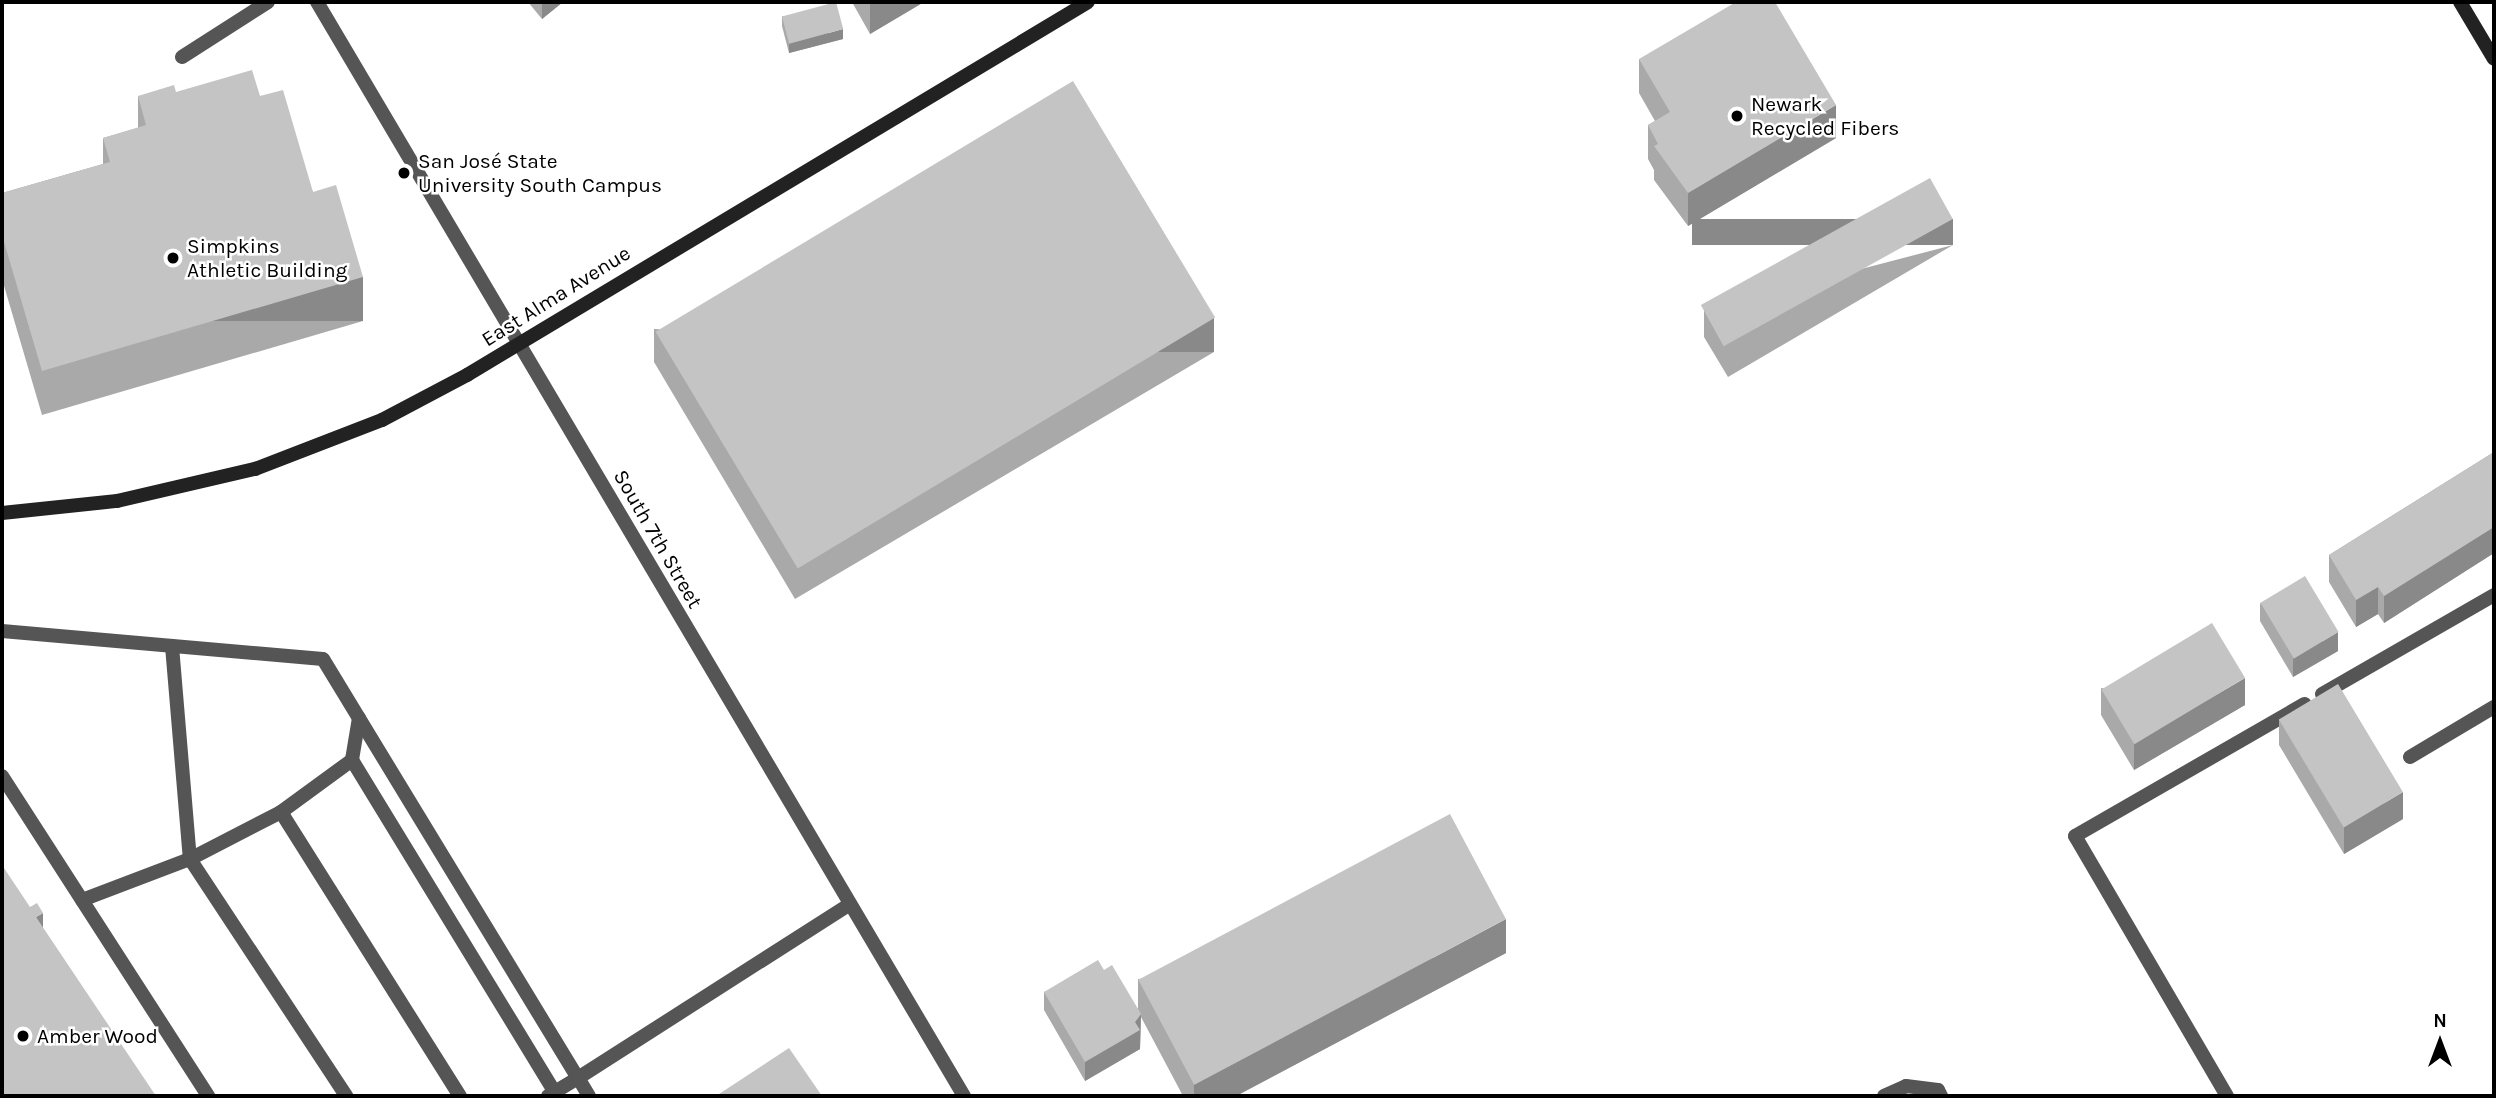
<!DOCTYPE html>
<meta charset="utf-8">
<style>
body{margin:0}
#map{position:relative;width:2496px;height:1098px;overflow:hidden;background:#fff;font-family:Karla,sans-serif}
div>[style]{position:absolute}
.service>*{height:14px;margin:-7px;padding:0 7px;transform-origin:7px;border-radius:7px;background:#555}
.tertiary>*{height:14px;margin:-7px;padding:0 7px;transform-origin:7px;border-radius:7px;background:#555}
.secondary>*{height:14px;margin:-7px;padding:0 7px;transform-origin:7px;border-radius:7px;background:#222}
.wall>*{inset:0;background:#a9a9a9}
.shaded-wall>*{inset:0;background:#898989;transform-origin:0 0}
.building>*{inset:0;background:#c4c4c4;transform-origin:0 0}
.dots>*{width:19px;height:19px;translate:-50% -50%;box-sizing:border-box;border:4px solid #fff;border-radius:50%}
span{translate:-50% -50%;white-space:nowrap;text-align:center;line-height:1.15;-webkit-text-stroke:5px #fff;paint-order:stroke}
.poi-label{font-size:21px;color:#000}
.left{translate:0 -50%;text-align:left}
.street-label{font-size:21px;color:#000}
.frame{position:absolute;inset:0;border:4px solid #000;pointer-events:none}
.north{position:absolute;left:2405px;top:1007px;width:70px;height:70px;-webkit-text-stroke:5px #fff;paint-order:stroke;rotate:0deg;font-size:19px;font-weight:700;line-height:28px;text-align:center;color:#000}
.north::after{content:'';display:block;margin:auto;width:24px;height:32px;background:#000;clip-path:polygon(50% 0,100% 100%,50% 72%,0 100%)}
</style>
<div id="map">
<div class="service">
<i style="left:182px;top:57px;width:102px;rotate:-32.6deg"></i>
<i style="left:2px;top:631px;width:322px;rotate:5deg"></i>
<i style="left:323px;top:659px;width:490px;rotate:58.7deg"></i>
<i style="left:578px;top:1078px;width:35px;rotate:149deg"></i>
<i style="left:172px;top:646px;width:214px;rotate:85.2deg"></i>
<i style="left:190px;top:859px;width:284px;rotate:56.6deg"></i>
<i style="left:2322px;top:694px;width:198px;rotate:-29.9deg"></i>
<i style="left:359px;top:718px;width:43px;rotate:99.5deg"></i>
<i style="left:352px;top:760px;width:389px;rotate:58.6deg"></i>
<i style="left:2410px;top:757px;width:98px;rotate:-30.8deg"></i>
<i style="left:2px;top:776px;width:381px;rotate:57.2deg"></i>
<i style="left:281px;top:812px;width:336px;rotate:57.8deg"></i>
<i style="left:82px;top:900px;width:116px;rotate:-20.8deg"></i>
<i style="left:190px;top:859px;width:102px;rotate:-27.3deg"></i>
<i style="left:281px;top:812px;width:88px;rotate:-36.2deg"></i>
<i style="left:589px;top:1096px;width:21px;rotate:-121deg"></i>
<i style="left:578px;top:1078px;width:321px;rotate:-32.6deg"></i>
<i style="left:1884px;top:1096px;width:24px;rotate:-24deg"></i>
<i style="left:1906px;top:1086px;width:32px;rotate:7deg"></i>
<i style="left:1938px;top:1090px;width:7px;rotate:63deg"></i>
<i style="left:2227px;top:1096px;width:301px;rotate:-120.3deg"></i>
<i style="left:2075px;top:836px;width:265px;rotate:-29.9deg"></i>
</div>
<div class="tertiary">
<i style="left:317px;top:2px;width:1271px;rotate:59.4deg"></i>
</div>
<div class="secondary">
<i style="left:2460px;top:2px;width:66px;rotate:59.2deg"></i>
<i style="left:2px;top:513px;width:116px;rotate:-6deg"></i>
<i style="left:117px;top:501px;width:142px;rotate:-13.1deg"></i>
<i style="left:255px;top:469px;width:136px;rotate:-21.1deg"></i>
<i style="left:382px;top:420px;width:96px;rotate:-27.9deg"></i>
<i style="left:467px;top:375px;width:724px;rotate:-30.99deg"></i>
</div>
<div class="wall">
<i style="clip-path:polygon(528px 2px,563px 2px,542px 19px)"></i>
<i style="clip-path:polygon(852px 2px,924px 2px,870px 34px)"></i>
<i style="clip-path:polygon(782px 16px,843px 39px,789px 53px,782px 26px)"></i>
<i style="clip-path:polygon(1639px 59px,1836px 138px,1688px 226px,1654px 180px,1654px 170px,1648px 159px,1648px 125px,1655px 121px,1639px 93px)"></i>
<i style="clip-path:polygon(176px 92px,260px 96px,313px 192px,363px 321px,42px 415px,2px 279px,2px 193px,103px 164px,103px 138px,138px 128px,138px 96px)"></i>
<i style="clip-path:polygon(1953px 245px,1728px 377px,1704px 337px,1704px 310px)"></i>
<i style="clip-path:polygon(654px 329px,1214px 352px,795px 599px,654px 362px)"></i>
<i style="clip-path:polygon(2494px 452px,2494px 553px,2384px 623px,2378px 614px,2356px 627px,2329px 582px,2329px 555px)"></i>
<i style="clip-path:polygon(2260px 603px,2338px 651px,2293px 677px,2260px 621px)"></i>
<i style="clip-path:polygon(2101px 688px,2245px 705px,2134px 770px,2101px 715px)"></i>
<i style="clip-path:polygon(2279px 719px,2403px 819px,2344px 854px,2279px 745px)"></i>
<i style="clip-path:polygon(1506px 953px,1236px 1096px,1183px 1096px,1141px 1017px,1140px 1049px,1085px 1081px,1044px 1010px,1044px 992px,1104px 970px,1138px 1009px,1138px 979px)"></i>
</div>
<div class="shaded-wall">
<i style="clip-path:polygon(542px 2px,563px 2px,542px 19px)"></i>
<i style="clip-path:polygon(870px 2px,924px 2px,870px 34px)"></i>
<i style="clip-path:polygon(843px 29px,843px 39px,789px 53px,789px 44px)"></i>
<i style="clip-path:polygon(1836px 105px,1836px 138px,1688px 226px,1688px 193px)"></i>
<i style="left:1953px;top:219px;width:26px;height:261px;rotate:90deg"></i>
<i style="left:363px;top:277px;width:44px;height:334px;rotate:90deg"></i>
<i style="left:1214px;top:318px;width:34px;height:486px;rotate:90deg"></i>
<i style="clip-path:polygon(2494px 527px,2494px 553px,2384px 623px,2384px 596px)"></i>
<i style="clip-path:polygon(2378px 587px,2378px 614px,2356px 627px,2356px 600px)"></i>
<i style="clip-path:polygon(2338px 632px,2338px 651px,2293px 677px,2293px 659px)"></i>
<i style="clip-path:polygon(2245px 678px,2245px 705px,2134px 770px,2134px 743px)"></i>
<i style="clip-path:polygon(2403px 792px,2403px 819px,2344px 854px,2344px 827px)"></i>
<i style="clip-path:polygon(43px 913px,43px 947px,36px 917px)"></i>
<i style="clip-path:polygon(1506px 919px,1506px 953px,1236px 1096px,1194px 1096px,1194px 1085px)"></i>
<i style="clip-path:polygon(1141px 1014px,1140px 1049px,1085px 1081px,1085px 1062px,1135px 1022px)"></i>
</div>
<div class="building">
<i style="left:836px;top:2px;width:28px;height:56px;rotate:75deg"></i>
<i style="clip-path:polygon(1736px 2px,1775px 2px,1836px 105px,1688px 193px,1654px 146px,1658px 144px,1648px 125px,1670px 112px,1639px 59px)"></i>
<i style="clip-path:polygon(252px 70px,260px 96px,283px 90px,313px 192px,336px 185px,363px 277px,42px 371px,2px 235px,2px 193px,110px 162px,103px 138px,146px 125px,138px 96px,174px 85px,176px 92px)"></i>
<i style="left:1073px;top:81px;width:276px;height:487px;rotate:59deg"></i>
<i style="left:1930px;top:178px;width:47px;height:262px;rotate:61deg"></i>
<i style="clip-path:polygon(2494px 452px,2494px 527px,2384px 596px,2378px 587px,2356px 600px,2329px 555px)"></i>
<i style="left:2305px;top:576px;width:65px;height:52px;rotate:59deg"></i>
<i style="left:2212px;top:623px;width:64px;height:129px;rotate:59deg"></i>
<i style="left:2338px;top:684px;width:126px;height:69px;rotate:59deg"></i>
<i style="left:1450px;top:814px;width:119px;height:353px;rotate:62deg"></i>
<i style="clip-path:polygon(2px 865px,30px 907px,37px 903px,43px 913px,36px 917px,156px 1096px,2px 1096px)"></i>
<i style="clip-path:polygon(1098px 960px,1104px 970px,1112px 965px,1141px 1014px,1135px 1022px,1140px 1030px,1085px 1062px,1044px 992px)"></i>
<i style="clip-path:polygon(789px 1048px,822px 1096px,716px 1096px)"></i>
</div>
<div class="dots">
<i style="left:1737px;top:116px;background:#000"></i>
<i style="left:404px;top:173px;background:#000"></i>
<i style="left:173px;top:258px;background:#000"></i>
<i style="left:23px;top:1036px;background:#000"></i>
</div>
<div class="poi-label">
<span class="left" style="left:1751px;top:116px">Newark<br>Recycled Fibers</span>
<span class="left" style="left:418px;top:173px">San José State<br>University South Campus</span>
<span class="left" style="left:187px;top:258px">Simpkins<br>Athletic Building</span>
<span class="left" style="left:37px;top:1036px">Amber Wood</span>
</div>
<div class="street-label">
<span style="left:556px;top:296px;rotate:-32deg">East Alma Avenue</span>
<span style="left:658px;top:539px;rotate:60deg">South 7th Street</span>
</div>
<div class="frame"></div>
<div class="north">N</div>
</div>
